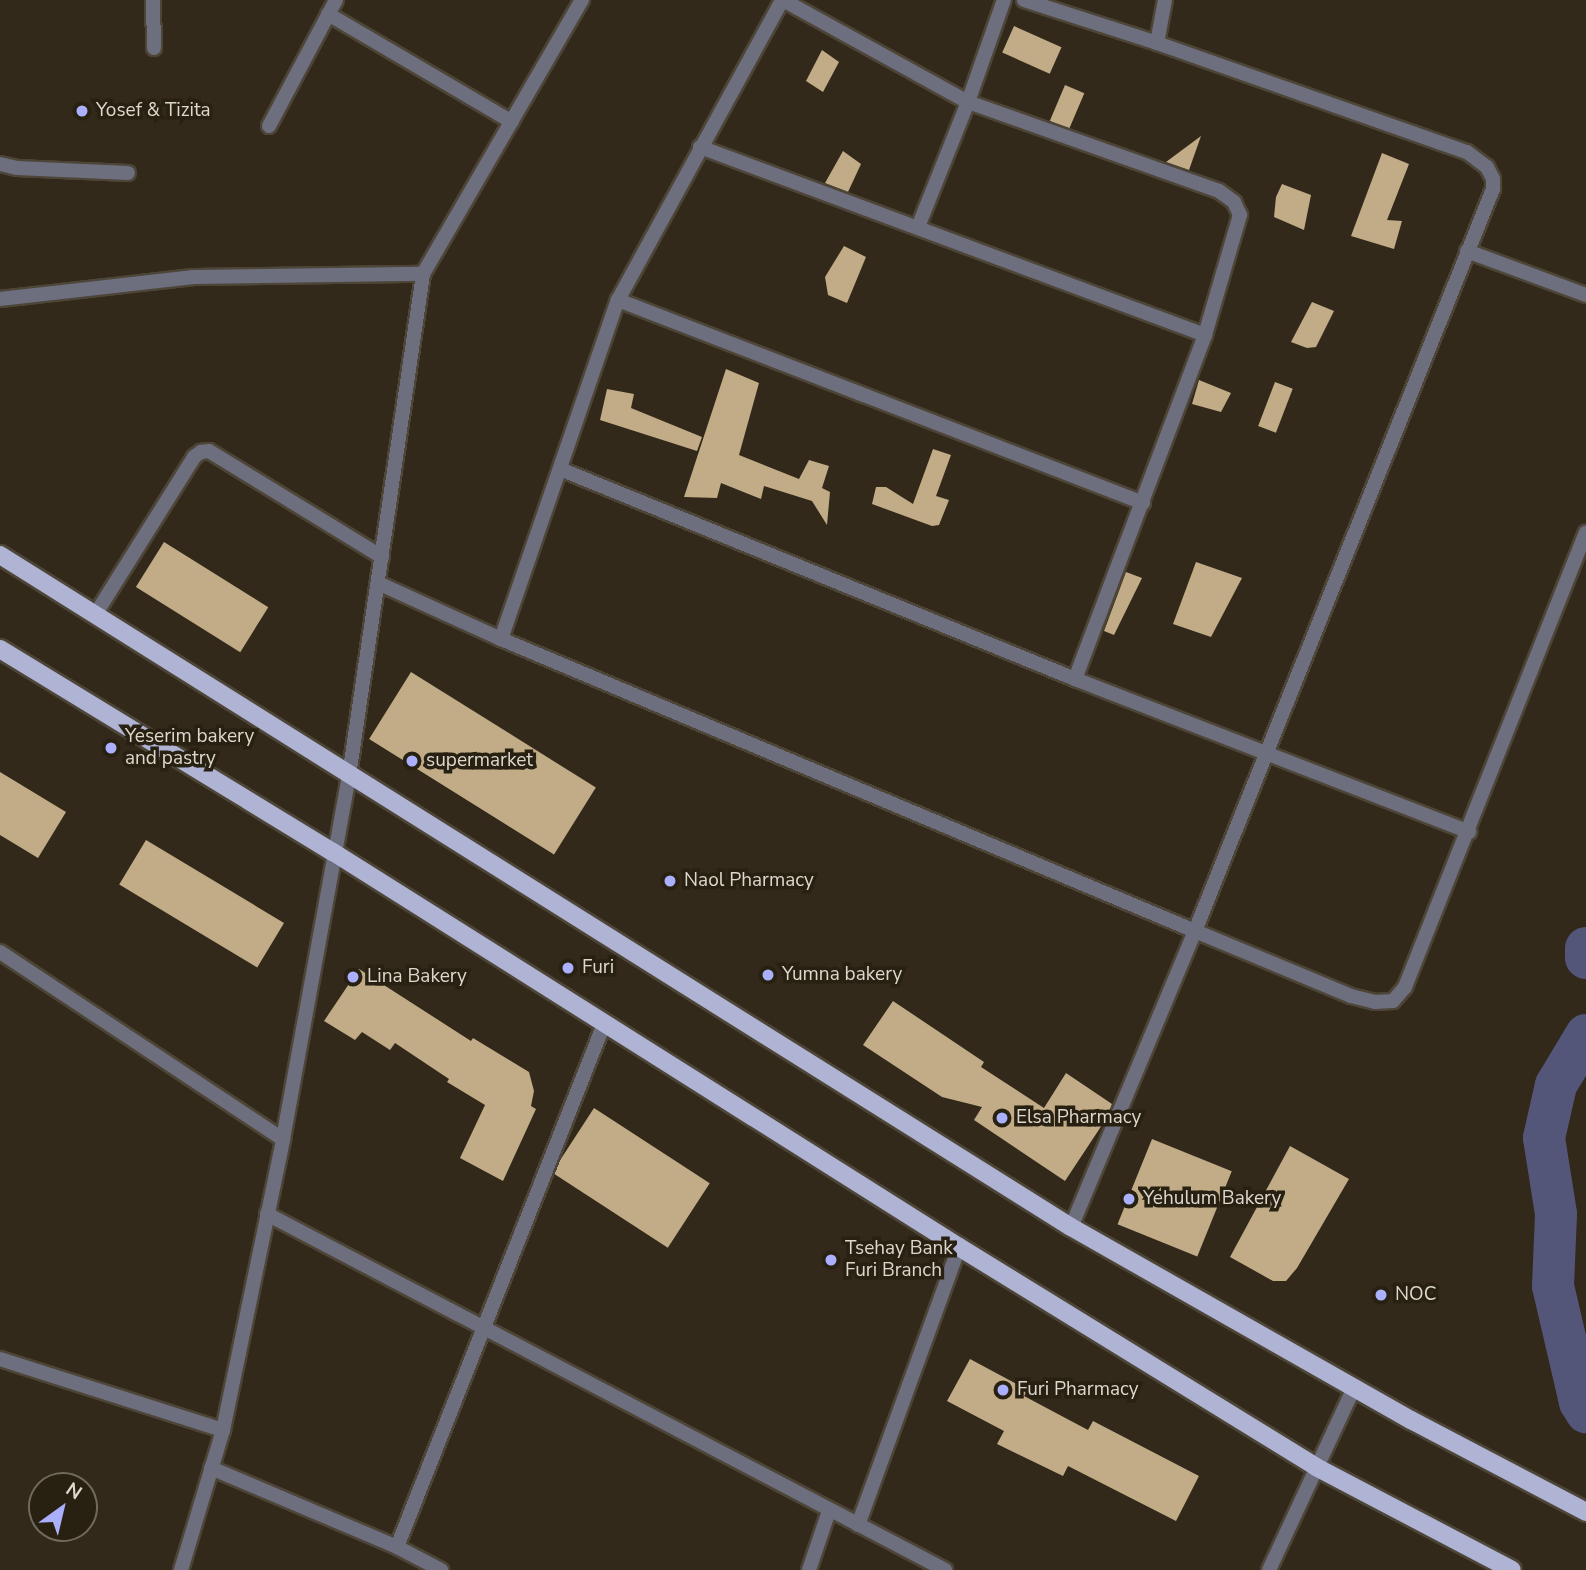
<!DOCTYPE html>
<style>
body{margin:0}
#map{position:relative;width:1586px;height:1570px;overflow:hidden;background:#32291a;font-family:"Nunito Sans",sans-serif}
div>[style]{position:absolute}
.river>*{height:42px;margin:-21px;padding:0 21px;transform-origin:21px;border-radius:21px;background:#535678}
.building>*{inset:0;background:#c1ac87;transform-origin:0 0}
.roads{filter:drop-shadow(2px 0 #4d4537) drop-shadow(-2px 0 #4d4537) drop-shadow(0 2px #4d4537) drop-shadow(0 -2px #4d4537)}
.minor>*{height:14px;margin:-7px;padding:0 7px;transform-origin:7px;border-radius:7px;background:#6d6f7f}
.primary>*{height:18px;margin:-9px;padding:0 9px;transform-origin:9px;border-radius:9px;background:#afb3d4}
.dots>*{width:19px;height:19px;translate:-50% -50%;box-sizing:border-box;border:4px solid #282011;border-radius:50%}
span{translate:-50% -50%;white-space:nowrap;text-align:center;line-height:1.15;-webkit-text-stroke:7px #282011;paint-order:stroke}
.poi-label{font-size:19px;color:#ddd8ce}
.left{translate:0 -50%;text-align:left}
.north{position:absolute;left:28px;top:1472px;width:70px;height:70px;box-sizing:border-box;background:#282011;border:2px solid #706a5d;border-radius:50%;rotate:34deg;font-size:19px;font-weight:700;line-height:28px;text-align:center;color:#ddd8ce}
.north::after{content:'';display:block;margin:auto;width:24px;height:32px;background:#aab0fb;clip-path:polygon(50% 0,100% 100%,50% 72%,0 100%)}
</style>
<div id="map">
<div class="river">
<i style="left:1586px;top:948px;width:10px;rotate:90deg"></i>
<i style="left:1586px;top:1035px;width:58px;rotate:121deg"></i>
<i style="left:1556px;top:1085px;width:54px;rotate:102.8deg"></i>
<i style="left:1544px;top:1138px;width:77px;rotate:81deg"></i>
<i style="left:1556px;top:1214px;width:72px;rotate:92.4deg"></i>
<i style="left:1553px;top:1286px;width:119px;rotate:76.9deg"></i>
<i style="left:1580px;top:1402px;width:12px;rotate:59deg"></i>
</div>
<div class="building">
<i style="left:1014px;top:26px;width:52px;height:29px;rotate:24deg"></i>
<i style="clip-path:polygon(822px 50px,839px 62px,823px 92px,806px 81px)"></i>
<i style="left:1065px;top:85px;width:21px;height:39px;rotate:23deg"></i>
<i style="clip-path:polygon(1201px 136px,1189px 170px,1166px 162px)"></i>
<i style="clip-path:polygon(843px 151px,861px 164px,848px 192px,825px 183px)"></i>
<i style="clip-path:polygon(1382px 153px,1409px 164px,1387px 220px,1402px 221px,1394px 249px,1351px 236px)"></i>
<i style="clip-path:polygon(1282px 184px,1311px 195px,1304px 230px,1274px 217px,1276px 197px)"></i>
<i style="clip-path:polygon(844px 246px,866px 257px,847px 303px,828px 295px,825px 277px)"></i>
<i style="clip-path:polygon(1312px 302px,1334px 311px,1316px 347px,1307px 348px,1291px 342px)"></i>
<i style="clip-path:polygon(726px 369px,759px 383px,739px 455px,799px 479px,809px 460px,829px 466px,822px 488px,830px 492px,827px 525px,812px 501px,764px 486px,761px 499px,721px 483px,717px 498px,684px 497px)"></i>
<i style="clip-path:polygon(1199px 380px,1231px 393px,1221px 412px,1192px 404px)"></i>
<i style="left:1275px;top:382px;width:19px;height:47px;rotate:21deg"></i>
<i style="clip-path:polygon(607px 389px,634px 394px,631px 408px,702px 437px,697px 451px,600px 420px)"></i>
<i style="clip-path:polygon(933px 449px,951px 455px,936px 496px,949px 500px,939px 525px,932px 526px,872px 504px,876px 487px,886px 487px,913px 504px)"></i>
<i style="left:164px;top:542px;width:123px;height:53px;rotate:32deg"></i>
<i style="clip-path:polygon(1196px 562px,1242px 578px,1211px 637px,1173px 624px)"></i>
<i style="clip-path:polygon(1126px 572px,1142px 578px,1114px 635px,1104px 631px)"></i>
<i style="left:411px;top:672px;width:218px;height:79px;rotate:32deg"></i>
<i style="clip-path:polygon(0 772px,66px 812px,38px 858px,0 835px)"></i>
<i style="left:146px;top:840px;width:161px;height:52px;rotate:31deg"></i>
<i style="clip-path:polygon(359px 969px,471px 1041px,473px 1038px,529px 1072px,534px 1091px,531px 1106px,536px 1109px,503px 1181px,460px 1158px,485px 1105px,447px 1082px,449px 1079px,395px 1043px,390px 1050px,362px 1032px,355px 1040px,324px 1021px)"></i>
<i style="clip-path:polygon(893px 1001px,984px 1062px,981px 1067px,1044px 1108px,1066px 1073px,1112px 1104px,1106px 1119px,1065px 1181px,974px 1120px,982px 1107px,942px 1097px,863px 1045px)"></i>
<i style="left:594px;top:1108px;width:138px;height:77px;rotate:33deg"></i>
<i style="left:1152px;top:1139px;width:86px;height:92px;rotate:22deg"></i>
<i style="clip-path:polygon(1290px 1146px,1349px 1179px,1297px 1268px,1286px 1281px,1273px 1281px,1230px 1257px)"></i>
<i style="clip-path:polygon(970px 1359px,1028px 1390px,1024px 1396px,1088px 1430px,1093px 1421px,1199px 1476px,1176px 1521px,1068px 1466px,1063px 1476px,997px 1444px,1004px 1431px,947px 1401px)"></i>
</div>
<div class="roads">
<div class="minor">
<i style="left:153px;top:0;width:48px;rotate:88.8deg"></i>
<i style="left:783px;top:0;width:211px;rotate:28.9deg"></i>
<i style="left:968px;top:102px;width:266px;rotate:19.5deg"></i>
<i style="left:1219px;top:191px;width:19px;rotate:36deg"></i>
<i style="left:1234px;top:202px;width:14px;rotate:65deg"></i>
<i style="left:1240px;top:215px;width:125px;rotate:106.3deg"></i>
<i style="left:1205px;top:335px;width:368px;rotate:110.7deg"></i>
<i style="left:1024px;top:0;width:140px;rotate:17.9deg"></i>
<i style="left:1157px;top:43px;width:329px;rotate:19.4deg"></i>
<i style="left:1467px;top:152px;width:25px;rotate:37deg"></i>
<i style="left:1487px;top:167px;width:13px;rotate:63deg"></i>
<i style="left:1493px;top:179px;width:10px;rotate:90deg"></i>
<i style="left:1493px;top:189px;width:800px;rotate:111.88deg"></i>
<i style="left:1195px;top:931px;width:321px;rotate:112.7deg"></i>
<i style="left:328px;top:14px;width:213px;rotate:30.4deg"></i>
<i style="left:1157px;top:43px;width:44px;rotate:-79.5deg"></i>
<i style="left:269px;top:126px;width:143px;rotate:-62deg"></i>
<i style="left:700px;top:147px;width:539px;rotate:20.42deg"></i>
<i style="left:0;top:164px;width:17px;rotate:13deg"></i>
<i style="left:17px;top:168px;width:111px;rotate:2.6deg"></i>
<i style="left:918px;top:227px;width:135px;rotate:-68.2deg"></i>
<i style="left:968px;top:102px;width:108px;rotate:-70.6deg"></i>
<i style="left:1467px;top:251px;width:127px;rotate:20.3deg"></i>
<i style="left:0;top:299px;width:195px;rotate:-6.5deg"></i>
<i style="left:194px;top:277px;width:229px;rotate:-0.8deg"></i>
<i style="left:618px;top:300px;width:563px;rotate:21.14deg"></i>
<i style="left:560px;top:469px;width:556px;rotate:22.18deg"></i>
<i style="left:1075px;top:679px;width:423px;rotate:21.2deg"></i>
<i style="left:378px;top:583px;width:135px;rotate:24.5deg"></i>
<i style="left:501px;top:639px;width:753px;rotate:22.82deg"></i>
<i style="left:1195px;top:931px;width:169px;rotate:22.6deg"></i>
<i style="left:1351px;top:996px;width:25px;rotate:14deg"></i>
<i style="left:1375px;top:1002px;width:18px;rotate:-3deg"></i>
<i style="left:1393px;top:1001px;width:18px;rotate:-49deg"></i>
<i style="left:1405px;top:987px;width:489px;rotate:-68.3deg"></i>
<i style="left:95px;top:615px;width:186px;rotate:-57.9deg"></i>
<i style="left:194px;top:457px;width:9px;rotate:-36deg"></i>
<i style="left:201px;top:452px;width:8px;rotate:-7deg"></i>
<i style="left:209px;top:451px;width:203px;rotate:31.5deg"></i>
<i style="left:501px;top:639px;width:359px;rotate:-71deg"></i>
<i style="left:618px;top:300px;width:342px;rotate:-61.3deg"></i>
<i style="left:0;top:952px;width:339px;rotate:33.5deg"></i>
<i style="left:267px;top:1214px;width:766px;rotate:27.7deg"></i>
<i style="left:0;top:1359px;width:234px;rotate:17.7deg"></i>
<i style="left:211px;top:1468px;width:202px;rotate:23deg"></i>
<i style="left:397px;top:1547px;width:50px;rotate:27.6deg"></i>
<i style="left:858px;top:1525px;width:296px;rotate:-70deg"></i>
<i style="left:397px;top:1547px;width:562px;rotate:-68.41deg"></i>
<i style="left:181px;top:1570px;width:146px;rotate:-73.3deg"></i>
<i style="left:223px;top:1430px;width:297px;rotate:-78.3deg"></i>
<i style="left:283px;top:1139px;width:369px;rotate:-79.7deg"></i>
<i style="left:349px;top:776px;width:507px;rotate:-81.61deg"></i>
<i style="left:423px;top:274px;width:317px;rotate:-59.9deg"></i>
<i style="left:809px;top:1570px;width:62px;rotate:-71.3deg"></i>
<i style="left:1269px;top:1570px;width:201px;rotate:-65deg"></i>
</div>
<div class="primary">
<i style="left:0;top:555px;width:1264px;rotate:32.11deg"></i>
<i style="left:1071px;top:1227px;width:391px;rotate:29.6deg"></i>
<i style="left:1411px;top:1420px;width:198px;rotate:27.7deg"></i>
<i style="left:0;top:649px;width:390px;rotate:31.4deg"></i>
<i style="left:333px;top:852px;width:740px;rotate:32.25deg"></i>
<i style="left:959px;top:1247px;width:419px;rotate:31.6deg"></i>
<i style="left:1316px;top:1467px;width:221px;rotate:27.7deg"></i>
</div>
</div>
<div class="dots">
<i style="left:82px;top:111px;background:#aab0fb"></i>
<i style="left:111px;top:748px;background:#aab0fb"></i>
<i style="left:412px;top:761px;background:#aab0fb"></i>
<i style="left:670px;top:881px;background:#aab0fb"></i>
<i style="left:568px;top:968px;background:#aab0fb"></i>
<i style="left:768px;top:975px;background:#aab0fb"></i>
<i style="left:353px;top:977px;background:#aab0fb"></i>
<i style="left:1002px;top:1118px;background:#aab0fb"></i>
<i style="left:1129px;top:1199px;background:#aab0fb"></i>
<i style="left:831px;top:1260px;background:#aab0fb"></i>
<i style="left:1381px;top:1295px;background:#aab0fb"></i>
<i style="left:1003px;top:1390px;background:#aab0fb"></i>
</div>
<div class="poi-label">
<span class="left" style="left:96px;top:111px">Yosef &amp; Tizita</span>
<span class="left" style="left:125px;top:748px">Yeserim bakery<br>and pastry</span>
<span class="left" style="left:426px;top:761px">supermarket</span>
<span class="left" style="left:684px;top:881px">Naol Pharmacy</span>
<span class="left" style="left:582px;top:968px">Furi</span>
<span class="left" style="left:782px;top:975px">Yumna bakery</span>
<span class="left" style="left:367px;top:977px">Lina Bakery</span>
<span class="left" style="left:1016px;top:1118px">Elsa Pharmacy</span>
<span class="left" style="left:1143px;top:1199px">Yehulum Bakery</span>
<span class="left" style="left:845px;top:1260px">Tsehay Bank<br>Furi Branch</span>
<span class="left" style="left:1395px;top:1295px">NOC</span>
<span class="left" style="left:1017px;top:1390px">Furi Pharmacy</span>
</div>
<div class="north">N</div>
</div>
